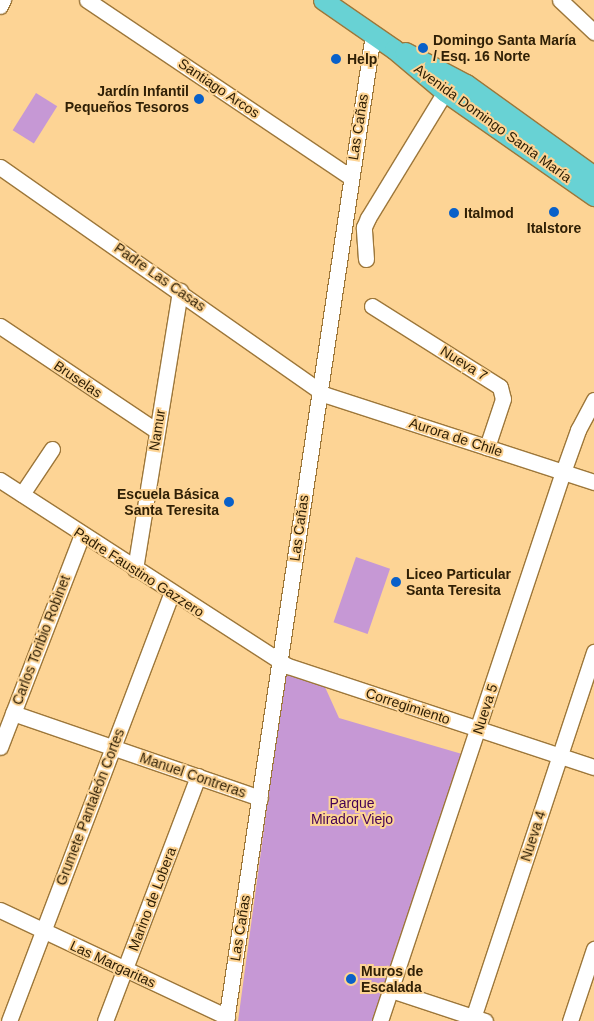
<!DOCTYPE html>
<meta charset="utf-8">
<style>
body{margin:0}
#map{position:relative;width:594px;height:1021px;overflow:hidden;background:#fdd495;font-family:Helvetica,sans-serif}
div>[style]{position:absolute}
.green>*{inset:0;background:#c698d5;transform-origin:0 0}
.roads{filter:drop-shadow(1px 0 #9d773a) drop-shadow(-1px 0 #9d773a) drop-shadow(0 1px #9d773a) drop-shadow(0 -1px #9d773a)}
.minor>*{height:15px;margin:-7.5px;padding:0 7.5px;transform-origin:7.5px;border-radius:7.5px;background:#fff}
.major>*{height:19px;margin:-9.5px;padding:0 9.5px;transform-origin:9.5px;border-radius:9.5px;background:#68d2d4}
.dots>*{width:14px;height:14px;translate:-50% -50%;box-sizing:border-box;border:2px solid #fdd495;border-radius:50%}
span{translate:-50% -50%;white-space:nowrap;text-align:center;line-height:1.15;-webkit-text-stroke:4px #fdd495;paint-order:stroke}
.poi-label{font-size:14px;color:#302006;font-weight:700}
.left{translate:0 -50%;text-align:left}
.right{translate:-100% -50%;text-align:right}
.street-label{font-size:14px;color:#302006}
.park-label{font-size:14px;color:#430054}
</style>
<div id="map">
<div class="green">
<i style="left:36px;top:93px;width:25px;height:44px;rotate:32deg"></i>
<i style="left:356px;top:557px;width:36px;height:69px;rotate:19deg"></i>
<i style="clip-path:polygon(285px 674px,325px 687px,339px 718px,462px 754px,372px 1021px,238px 1021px)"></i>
</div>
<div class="roads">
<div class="minor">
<i style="left:87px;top:0;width:317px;rotate:33.9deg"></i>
<i style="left:560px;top:0;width:47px;rotate:43.3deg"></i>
<i style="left:0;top:6px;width:7px;rotate:-63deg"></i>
<i style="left:0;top:167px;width:398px;rotate:35deg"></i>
<i style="left:326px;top:395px;width:282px;rotate:18deg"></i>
<i style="left:366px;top:259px;width:32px;rotate:-94deg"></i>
<i style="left:364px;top:227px;width:10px;rotate:-66deg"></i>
<i style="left:368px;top:218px;width:148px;rotate:-58.6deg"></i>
<i style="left:372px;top:306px;width:151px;rotate:32.3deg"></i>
<i style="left:500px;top:387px;width:12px;rotate:76deg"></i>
<i style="left:503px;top:399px;width:51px;rotate:108.4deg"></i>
<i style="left:0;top:326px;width:189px;rotate:33.8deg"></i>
<i style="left:0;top:480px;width:343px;rotate:32.9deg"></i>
<i style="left:288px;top:666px;width:322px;rotate:18.3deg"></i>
<i style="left:22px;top:494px;width:54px;rotate:-56.3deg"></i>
<i style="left:135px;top:569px;width:282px;rotate:-80.8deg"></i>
<i style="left:13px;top:713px;width:261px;rotate:19deg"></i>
<i style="left:0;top:747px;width:228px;rotate:-68.9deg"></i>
<i style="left:0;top:910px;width:251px;rotate:25.2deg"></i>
<i style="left:391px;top:990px;width:99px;rotate:18.3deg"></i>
<i style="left:9px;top:1021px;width:457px;rotate:-69.2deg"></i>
<i style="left:105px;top:1021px;width:262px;rotate:-69.2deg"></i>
<i style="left:226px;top:1021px;width:998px;rotate:-81.53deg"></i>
<i style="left:380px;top:1021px;width:579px;rotate:-71.57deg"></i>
<i style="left:563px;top:472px;width:45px;rotate:-70.3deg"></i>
<i style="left:578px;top:430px;width:34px;rotate:-62deg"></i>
<i style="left:472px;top:1021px;width:389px;rotate:-71.7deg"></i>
<i style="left:570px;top:1021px;width:76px;rotate:-71.6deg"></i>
</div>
<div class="major">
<i style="left:323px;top:0;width:86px;rotate:34.6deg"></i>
<i style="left:394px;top:49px;width:67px;rotate:40.1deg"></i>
<i style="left:445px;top:92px;width:182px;rotate:34.9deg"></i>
<i style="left:405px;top:52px;width:69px;rotate:27.7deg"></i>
<i style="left:466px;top:84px;width:158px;rotate:35.7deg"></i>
</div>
</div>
<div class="dots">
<i style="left:423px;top:48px;background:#0960c9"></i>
<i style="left:336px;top:59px;background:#0960c9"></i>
<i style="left:199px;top:99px;background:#0960c9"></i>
<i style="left:554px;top:212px;background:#0960c9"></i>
<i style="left:454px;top:213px;background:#0960c9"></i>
<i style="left:229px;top:502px;background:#0960c9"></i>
<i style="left:396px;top:582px;background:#0960c9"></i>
<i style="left:351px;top:979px;background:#0960c9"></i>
</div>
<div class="poi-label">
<span class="left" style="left:433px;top:48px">Domingo Santa María<br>/ Esq. 16 Norte</span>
<span class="left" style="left:347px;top:59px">Help</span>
<span class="right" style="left:189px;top:99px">Jardín Infantil<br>Pequeños Tesoros</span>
<span class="left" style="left:464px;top:213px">Italmod</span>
<span style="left:554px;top:228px">Italstore</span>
<span class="right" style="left:219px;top:502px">Escuela Básica<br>Santa Teresita</span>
<span class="left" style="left:406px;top:582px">Liceo Particular<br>Santa Teresita</span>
<span class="left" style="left:361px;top:979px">Muros de<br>Escalada</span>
</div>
<div class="street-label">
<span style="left:219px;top:88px;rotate:34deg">Santiago Arcos</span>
<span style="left:493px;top:123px;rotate:36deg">Avenida Domingo Santa María</span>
<span style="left:358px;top:127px;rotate:-81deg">Las Cañas</span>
<span style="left:160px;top:277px;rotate:35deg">Padre Las Casas</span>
<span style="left:464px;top:363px;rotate:32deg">Nueva 7</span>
<span style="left:78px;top:379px;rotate:34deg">Bruselas</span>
<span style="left:157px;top:430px;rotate:-81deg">Namur</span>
<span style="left:456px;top:437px;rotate:18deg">Aurora de Chile</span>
<span style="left:299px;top:528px;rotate:-82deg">Las Cañas</span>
<span style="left:139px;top:572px;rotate:33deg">Padre Faustino Gazzero</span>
<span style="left:41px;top:640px;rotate:-69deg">Carlos Toribio Robinet</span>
<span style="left:408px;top:706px;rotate:18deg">Corregimiento</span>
<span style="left:485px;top:709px;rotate:-72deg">Nueva 5</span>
<span style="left:193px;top:775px;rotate:19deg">Manuel Contreras</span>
<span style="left:90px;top:807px;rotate:-69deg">Grumete Pantaleón Cortes</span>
<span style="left:533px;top:836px;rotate:-72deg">Nueva 4</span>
<span style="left:152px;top:899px;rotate:-69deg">Marino de Lobera</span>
<span style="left:240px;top:928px;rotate:-81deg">Las Cañas</span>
<span style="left:113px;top:964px;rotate:25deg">Las Margaritas</span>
</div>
<div class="park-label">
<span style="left:352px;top:811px">Parque<br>Mirador Viejo</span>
</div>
</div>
